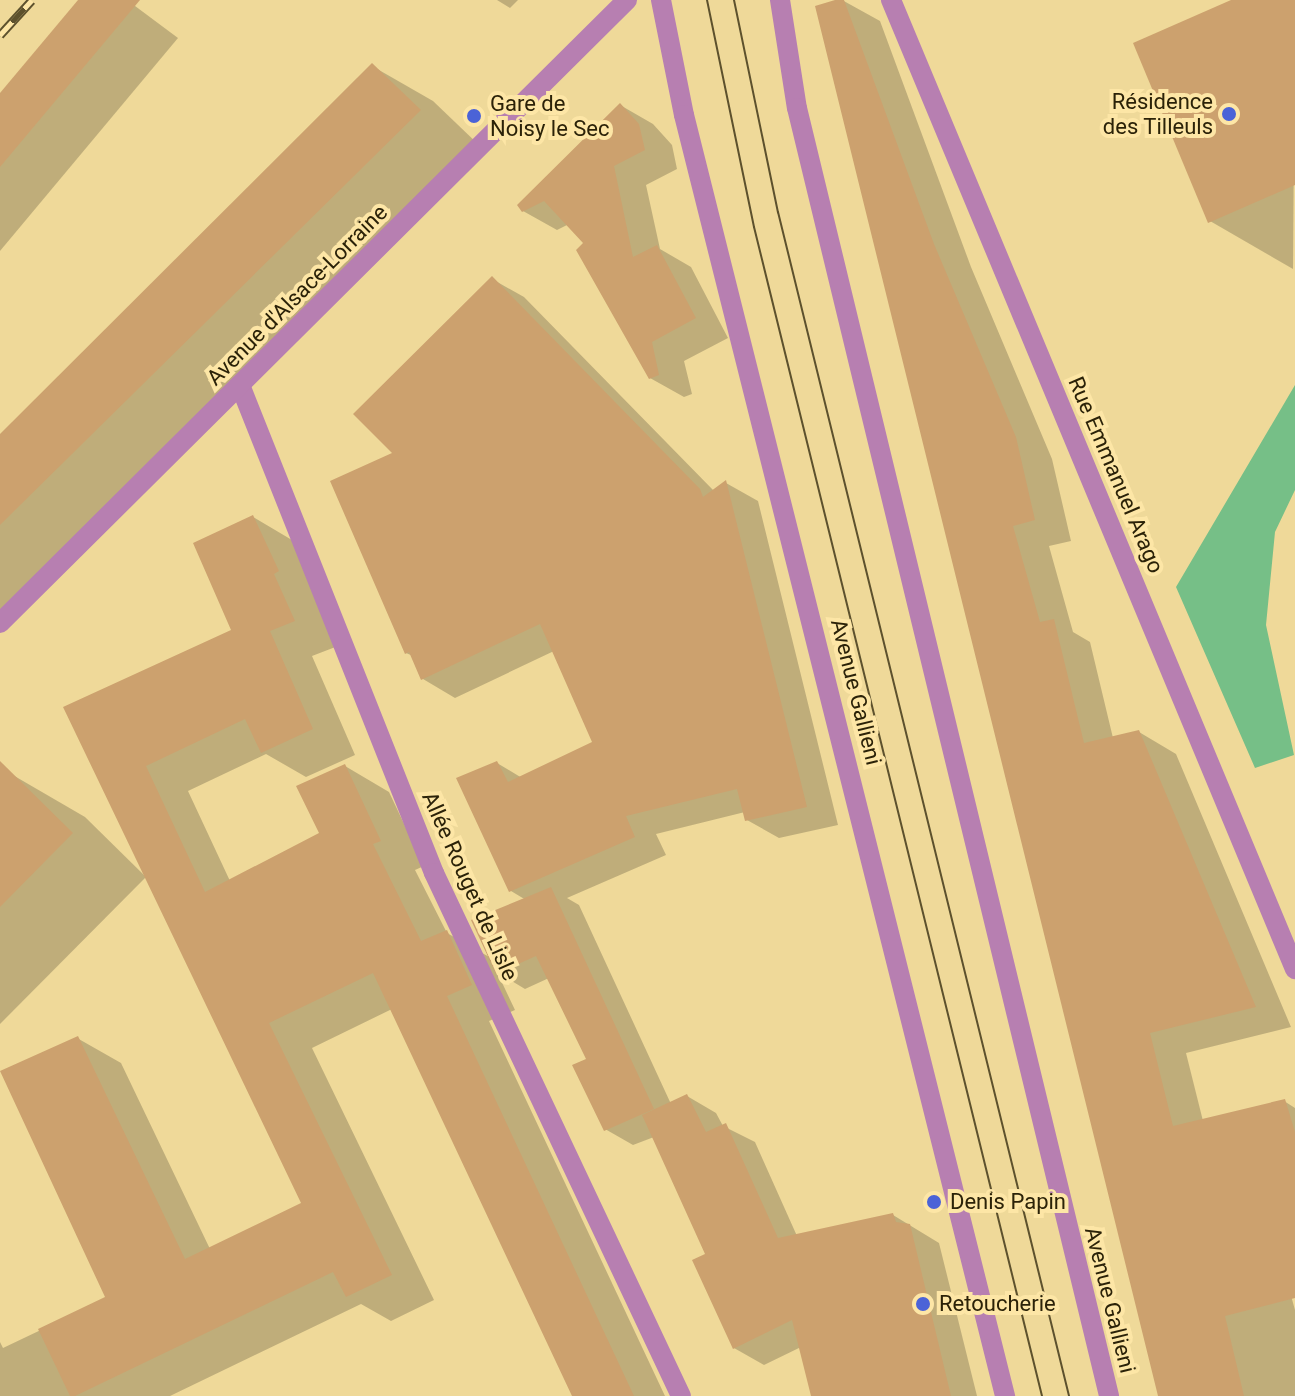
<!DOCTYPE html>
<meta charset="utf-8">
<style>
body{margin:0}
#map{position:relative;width:1295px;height:1396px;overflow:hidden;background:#efd999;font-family:Roboto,sans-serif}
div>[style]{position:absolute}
.green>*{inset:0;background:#76bf87}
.shadow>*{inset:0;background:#0003}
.building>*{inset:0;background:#cca16e}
.minor>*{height:20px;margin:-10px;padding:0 10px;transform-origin:10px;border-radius:10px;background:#b77fb1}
.tram>*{height:2px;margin:-1px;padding:0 1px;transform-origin:1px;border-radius:1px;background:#5d512d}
.rail>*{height:9px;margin-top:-4.5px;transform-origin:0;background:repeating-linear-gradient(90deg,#fde6a6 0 18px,#5d512d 0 36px);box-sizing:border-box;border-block:2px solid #5d512d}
.dots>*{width:22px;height:22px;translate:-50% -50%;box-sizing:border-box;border:4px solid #fde6a6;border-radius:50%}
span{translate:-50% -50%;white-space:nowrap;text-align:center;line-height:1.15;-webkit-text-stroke:8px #fde6a6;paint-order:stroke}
.poi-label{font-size:22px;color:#2b2208}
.right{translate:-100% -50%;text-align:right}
.left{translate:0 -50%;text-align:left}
.street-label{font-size:22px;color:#2b2208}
</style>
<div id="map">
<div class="green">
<i style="clip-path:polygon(1295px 385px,1295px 490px,1275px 532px,1266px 625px,1294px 755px,1255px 768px,1176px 587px)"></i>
</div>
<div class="shadow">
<i style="clip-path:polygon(81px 0,127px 0,178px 38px,0 251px,0 96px)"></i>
<i style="clip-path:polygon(497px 0,518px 0,510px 8px)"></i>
<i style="clip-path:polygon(842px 0,880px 21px,971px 267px,1052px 459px,1071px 541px,1049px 546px,1073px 632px,1090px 642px,1113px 738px,1139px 732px,1176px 754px,1291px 1027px,1186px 1053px,1203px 1121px,1284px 1101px,1295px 1108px,1295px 1237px,1275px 1238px,1295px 1310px,1295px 1396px,1168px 1396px)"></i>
<i style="clip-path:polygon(1236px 0,1295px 0,1293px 269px,1210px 221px)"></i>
<i style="clip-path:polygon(372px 66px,433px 101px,480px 146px,0 621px,0 436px)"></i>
<i style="clip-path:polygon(620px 105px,653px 124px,672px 145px,677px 169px,646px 185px,660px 249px,691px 267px,728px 338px,684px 361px,692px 394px,684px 397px,650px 378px,586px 243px,569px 224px,557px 230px,523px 211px)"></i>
<i style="clip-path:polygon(492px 279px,524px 297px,714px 491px,726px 483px,758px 501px,838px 825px,779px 838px,747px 820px,745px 812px,656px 834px,666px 855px,567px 898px,579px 905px,671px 1104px,687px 1096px,716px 1113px,723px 1126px,755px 1142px,797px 1236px,893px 1215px,939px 1243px,977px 1396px,813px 1396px,801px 1347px,764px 1365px,734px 1348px,707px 1255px,654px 1137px,633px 1145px,605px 1129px,589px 1060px,549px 978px,525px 989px,497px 972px,515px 1010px,489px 1021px,665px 1396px,574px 1396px,392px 1009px,312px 1048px,434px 1300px,391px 1321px,361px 1304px,170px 1396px,0 1396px,0 1342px,3px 1348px,108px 1298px,77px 1038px,121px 1063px,210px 1249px,303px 1204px,65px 708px,234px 631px,253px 517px,297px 543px,338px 646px,312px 656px,355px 755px,306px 777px,266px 754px,188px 791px,230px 881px,321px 834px,345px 766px,389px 792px,424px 866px,415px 870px,447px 933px,491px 958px,526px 900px,511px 891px,497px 763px,522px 778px,594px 743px,554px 651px,455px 698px,423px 679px,413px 656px,406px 653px,395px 454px)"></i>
<i style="clip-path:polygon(11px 774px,85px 817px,146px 877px,0 1024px,0 786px)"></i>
</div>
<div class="building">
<i style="clip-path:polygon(78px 0,140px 0,0 167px,0 93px)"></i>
<i style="clip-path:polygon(835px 0,844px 0,934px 244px,1016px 437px,1035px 520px,1013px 526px,1040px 622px,1054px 619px,1084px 743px,1139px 730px,1256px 1007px,1150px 1033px,1173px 1126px,1285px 1099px,1295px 1132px,1295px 1298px,1225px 1316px,1244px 1396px,1158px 1396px,815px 6px)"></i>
<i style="clip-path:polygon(1231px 0,1295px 0,1295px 185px,1208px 223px,1133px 43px)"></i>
<i style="clip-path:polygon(372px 63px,421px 110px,0 525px,0 434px)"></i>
<i style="clip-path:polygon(620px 103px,639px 124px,645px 150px,614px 166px,633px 257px,657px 245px,696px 318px,652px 342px,659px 375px,649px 379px,576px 250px,583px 243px,544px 201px,522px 212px,517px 205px)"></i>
<i style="clip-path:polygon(492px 276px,700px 489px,703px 497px,726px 480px,807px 807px,745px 821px,737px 789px,626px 816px,635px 837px,509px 892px,456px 778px,497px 761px,508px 782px,592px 742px,540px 624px,421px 680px,409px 652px,405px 654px,330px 481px,392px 453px,353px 414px)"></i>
<i style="clip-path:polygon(253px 515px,279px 571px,274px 574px,295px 621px,270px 631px,313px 729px,261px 753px,245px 719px,146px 766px,205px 892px,319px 833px,296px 786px,345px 764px,381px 841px,373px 844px,421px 941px,447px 930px,472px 985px,447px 996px,634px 1396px,572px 1396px,373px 973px,269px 1023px,392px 1275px,346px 1297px,333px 1272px,75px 1396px,70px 1396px,38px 1329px,105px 1297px,0 1071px,78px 1036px,185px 1259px,301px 1203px,63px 707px,231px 630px,193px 543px)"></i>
<i style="clip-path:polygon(0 761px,73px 833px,0 907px)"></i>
<i style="clip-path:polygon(551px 887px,654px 1109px,604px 1131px,572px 1065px,586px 1059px,536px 956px,496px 974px,471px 920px)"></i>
<i style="clip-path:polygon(687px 1094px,706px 1132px,726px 1123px,778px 1238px,893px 1213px,896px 1222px,910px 1224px,951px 1396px,811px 1396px,792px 1320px,733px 1349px,692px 1260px,705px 1254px,642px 1115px)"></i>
</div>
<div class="minor">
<i style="left:661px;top:0;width:117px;rotate:78.7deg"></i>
<i style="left:684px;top:115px;width:1321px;rotate:75.93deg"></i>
<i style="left:780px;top:0;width:109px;rotate:81.1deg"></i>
<i style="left:797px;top:108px;width:1325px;rotate:76.38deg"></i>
<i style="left:891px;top:0;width:1050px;rotate:67.37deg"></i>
<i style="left:240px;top:385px;width:525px;rotate:68.32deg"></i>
<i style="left:434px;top:873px;width:578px;rotate:64.72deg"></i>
<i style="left:0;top:623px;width:884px;rotate:-44.82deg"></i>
</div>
<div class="tram">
<i style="left:707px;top:0;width:232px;rotate:78.3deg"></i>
<i style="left:754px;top:227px;width:1204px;rotate:76.16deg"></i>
<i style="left:734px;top:0;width:217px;rotate:78.3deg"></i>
<i style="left:778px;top:212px;width:1219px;rotate:76.19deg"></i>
</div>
<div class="rail">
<i style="left:0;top:35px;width:47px;rotate:-47.6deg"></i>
</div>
<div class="dots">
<i style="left:1229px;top:114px;background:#4b63d7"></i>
<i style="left:474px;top:116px;background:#4b63d7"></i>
<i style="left:934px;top:1202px;background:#4b63d7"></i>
<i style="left:923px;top:1304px;background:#4b63d7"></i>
</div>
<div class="poi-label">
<span class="right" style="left:1213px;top:114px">Résidence<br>des Tilleuls</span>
<span class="left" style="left:490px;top:116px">Gare de<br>Noisy le Sec</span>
<span class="left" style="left:950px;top:1202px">Denis Papin</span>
<span class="left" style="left:939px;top:1304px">Retoucherie</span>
</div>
<div class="street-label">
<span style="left:297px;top:295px;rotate:-45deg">Avenue d'Alsace-Lorraine</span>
<span style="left:1116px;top:475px;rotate:67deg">Rue Emmanuel Arago</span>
<span style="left:856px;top:692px;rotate:76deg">Avenue Gallieni</span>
<span style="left:470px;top:886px;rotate:66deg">Allée Rouget de Lisle</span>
<span style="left:1110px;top:1300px;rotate:76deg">Avenue Gallieni</span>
</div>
</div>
